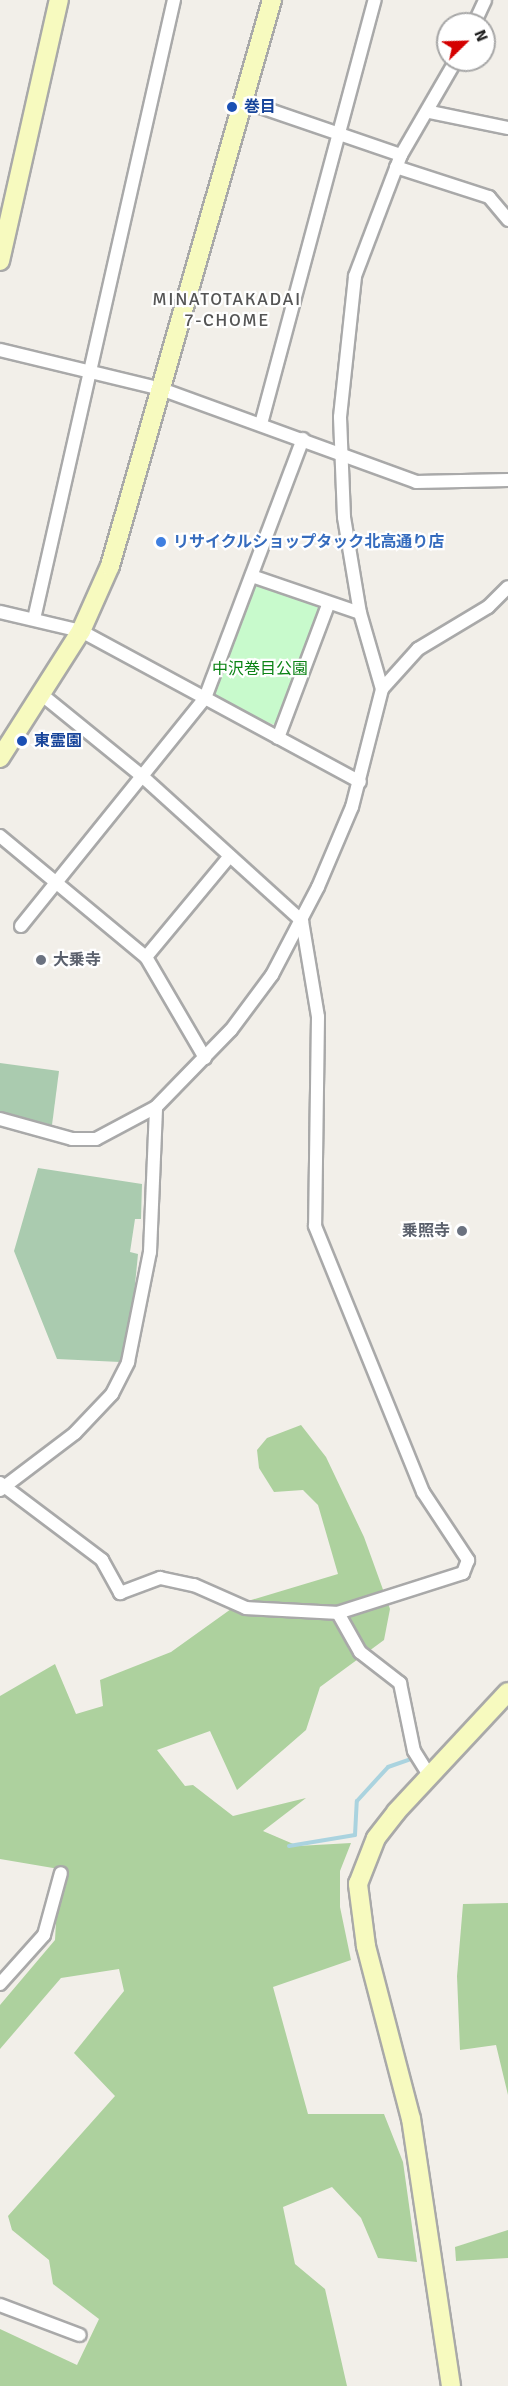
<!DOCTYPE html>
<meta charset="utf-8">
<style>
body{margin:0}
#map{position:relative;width:508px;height:2386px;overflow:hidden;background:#f2efe9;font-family:Signika,"Noto Sans JP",sans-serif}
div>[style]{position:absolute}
.forest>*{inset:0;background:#add19e}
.cemetery>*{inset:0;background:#aacbaf}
.park>*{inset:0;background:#c8facc;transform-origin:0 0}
.stream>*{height:4px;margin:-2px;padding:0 2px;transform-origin:2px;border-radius:2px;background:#aad3df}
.roads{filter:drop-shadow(2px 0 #a9a9a9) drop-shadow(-2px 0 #a9a9a9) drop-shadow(0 2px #a9a9a9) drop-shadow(0 -2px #a9a9a9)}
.street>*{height:12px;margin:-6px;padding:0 6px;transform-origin:6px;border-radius:6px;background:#fff}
.secondary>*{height:18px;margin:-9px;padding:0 9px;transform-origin:9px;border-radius:9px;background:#f7fabf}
.dots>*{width:16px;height:16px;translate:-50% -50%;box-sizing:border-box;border:3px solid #fff;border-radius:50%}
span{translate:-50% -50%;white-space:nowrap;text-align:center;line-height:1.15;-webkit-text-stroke:4.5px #fff;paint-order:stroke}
.transit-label{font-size:16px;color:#164399;font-weight:700}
.left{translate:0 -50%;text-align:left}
.shop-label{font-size:16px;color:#366cbe;font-weight:700}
.park-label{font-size:16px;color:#0c8416}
.worship-label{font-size:16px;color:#5b616d;font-weight:700}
.right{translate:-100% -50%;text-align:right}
.neighbourhood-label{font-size:18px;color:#555;letter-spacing:1.5px}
.north{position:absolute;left:436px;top:12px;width:60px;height:60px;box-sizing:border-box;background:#fff;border:2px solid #a7a7a7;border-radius:50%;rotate:67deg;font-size:16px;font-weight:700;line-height:24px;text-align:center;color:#222}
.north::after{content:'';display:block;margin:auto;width:21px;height:27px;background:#d40000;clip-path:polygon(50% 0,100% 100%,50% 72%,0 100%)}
</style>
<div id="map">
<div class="forest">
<i style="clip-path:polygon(301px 1425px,326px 1457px,364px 1537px,390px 1609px,384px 1640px,320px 1687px,306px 1730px,237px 1790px,210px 1731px,157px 1750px,185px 1786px,193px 1785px,233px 1816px,306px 1798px,263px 1831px,298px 1846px,351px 1843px,340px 1871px,340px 1907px,351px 1960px,273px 1987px,308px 2114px,384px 2114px,403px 2162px,417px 2262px,378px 2258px,361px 2218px,332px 2187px,283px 2207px,295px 2264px,325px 2289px,347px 2386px,0 2386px,0 2329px,77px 2365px,99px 2319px,53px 2284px,49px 2260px,12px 2230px,8px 2216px,115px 2096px,74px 2053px,124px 1991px,119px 1969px,61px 1978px,0 2049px,0 2005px,55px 1940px,59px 1869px,0 1859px,0 1696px,55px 1664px,76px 1714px,103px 1706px,100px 1680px,171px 1652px,238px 1604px,338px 1574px,318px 1505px,303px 1490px,274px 1492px,259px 1468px,257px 1450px,267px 1438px)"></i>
<i style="clip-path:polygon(508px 1903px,508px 2095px,496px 2045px,460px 2050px,457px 1976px,463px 1904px)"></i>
<i style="clip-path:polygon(508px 2230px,508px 2258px,456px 2261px,455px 2247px)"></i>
</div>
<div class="cemetery">
<i style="clip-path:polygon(0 1063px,59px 1071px,52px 1125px,0 1112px)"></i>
<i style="clip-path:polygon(38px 1168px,142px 1184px,141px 1219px,135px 1219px,130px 1252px,138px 1254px,134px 1295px,120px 1362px,57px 1359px,14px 1251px)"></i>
</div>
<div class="park">
<i style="left:252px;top:576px;width:81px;height:131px;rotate:21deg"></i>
</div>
<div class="stream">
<i style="left:289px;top:1846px;width:67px;rotate:-9.5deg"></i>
<i style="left:355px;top:1835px;width:34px;rotate:-87deg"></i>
<i style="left:357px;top:1801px;width:46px;rotate:-47.6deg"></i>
<i style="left:388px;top:1767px;width:24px;rotate:-19deg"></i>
</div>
<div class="roads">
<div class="street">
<i style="left:474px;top:24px;width:26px;rotate:-65deg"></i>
<i style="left:243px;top:101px;width:167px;rotate:18.9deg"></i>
<i style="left:430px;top:112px;width:80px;rotate:11.6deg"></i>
<i style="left:396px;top:167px;width:98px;rotate:17.9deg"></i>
<i style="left:489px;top:197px;width:30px;rotate:50deg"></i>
<i style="left:0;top:350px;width:166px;rotate:13.6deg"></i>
<i style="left:161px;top:389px;width:271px;rotate:20deg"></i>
<i style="left:416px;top:482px;width:92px;rotate:-1.2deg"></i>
<i style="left:261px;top:424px;width:439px;rotate:-75deg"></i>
<i style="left:252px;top:576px;width:114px;rotate:18.9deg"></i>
<i style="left:0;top:612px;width:83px;rotate:13.2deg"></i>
<i style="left:81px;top:631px;width:317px;rotate:28.4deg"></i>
<i style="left:34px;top:619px;width:635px;rotate:-77.26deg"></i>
<i style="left:382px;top:689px;width:54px;rotate:-48deg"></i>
<i style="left:418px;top:649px;width:82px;rotate:-31deg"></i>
<i style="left:488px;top:607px;width:28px;rotate:-45deg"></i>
<i style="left:41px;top:694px;width:130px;rotate:39.1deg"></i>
<i style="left:142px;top:776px;width:216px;rotate:42.2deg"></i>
<i style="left:302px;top:921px;width:97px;rotate:80.5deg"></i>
<i style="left:318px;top:1017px;width:209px;rotate:90.8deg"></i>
<i style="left:315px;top:1226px;width:287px;rotate:67.9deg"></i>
<i style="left:423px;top:1492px;width:82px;rotate:56.5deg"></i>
<i style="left:468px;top:1560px;width:14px;rotate:111deg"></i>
<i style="left:463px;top:1573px;width:131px;rotate:162.3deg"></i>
<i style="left:338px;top:1613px;width:45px;rotate:60.6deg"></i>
<i style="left:360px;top:1652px;width:51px;rotate:37.8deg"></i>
<i style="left:400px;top:1683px;width:69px;rotate:78.4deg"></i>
<i style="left:414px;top:1751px;width:26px;rotate:58deg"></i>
<i style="left:278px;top:738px;width:142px;rotate:-69.4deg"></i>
<i style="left:0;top:836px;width:190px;rotate:39.7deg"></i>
<i style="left:146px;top:957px;width:117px;rotate:59.7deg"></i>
<i style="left:21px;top:926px;width:293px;rotate:-51.1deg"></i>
<i style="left:205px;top:698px;width:277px;rotate:-69.3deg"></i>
<i style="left:146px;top:957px;width:131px;rotate:-50.3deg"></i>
<i style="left:0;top:1119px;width:75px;rotate:15.5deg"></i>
<i style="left:72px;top:1139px;width:24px"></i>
<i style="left:96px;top:1139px;width:68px;rotate:-28.1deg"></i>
<i style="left:156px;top:1107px;width:107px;rotate:-45.8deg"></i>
<i style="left:231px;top:1030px;width:69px;rotate:-53.3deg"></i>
<i style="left:272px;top:975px;width:99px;rotate:-62.4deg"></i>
<i style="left:318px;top:887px;width:87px;rotate:-67deg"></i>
<i style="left:352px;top:807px;width:122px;rotate:-75.7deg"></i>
<i style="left:382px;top:689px;width:79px;rotate:-106.1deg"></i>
<i style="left:360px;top:613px;width:97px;rotate:-99.5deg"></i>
<i style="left:344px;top:517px;width:100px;rotate:-92.3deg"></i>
<i style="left:340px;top:417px;width:142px;rotate:-83.9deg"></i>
<i style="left:355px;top:276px;width:129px;rotate:-69.2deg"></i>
<i style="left:401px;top:155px;width:110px;rotate:-59.9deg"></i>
<i style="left:0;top:1483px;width:128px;rotate:37deg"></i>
<i style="left:102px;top:1560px;width:38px;rotate:61deg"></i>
<i style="left:120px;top:1593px;width:43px;rotate:-20.6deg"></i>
<i style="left:160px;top:1578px;width:35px;rotate:12deg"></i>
<i style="left:194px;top:1585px;width:57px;rotate:23.9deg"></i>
<i style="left:246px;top:1608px;width:92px;rotate:3.1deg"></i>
<i style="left:0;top:1490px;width:94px;rotate:-37.2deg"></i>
<i style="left:75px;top:1433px;width:54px;rotate:-46.5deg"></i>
<i style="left:112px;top:1394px;width:36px;rotate:-63deg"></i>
<i style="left:128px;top:1362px;width:112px;rotate:-78.7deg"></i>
<i style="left:150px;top:1252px;width:145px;rotate:-87.6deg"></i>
<i style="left:0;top:1984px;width:66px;rotate:-48.1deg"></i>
<i style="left:44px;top:1935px;width:64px;rotate:-74.7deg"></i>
<i style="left:0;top:2305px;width:85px;rotate:20.6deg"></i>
</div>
<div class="secondary">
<i style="left:0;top:261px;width:268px;rotate:-77.3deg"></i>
<i style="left:0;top:758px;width:151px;rotate:-57.5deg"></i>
<i style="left:81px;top:631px;width:71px;rotate:-66deg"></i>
<i style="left:110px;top:566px;width:589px;rotate:-74.03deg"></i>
<i style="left:451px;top:2386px;width:270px;rotate:-98.5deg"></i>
<i style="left:411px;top:2119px;width:179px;rotate:-104.6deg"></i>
<i style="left:366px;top:1946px;width:63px;rotate:-97.4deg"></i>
<i style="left:358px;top:1884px;width:49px;rotate:-68.6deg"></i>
<i style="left:376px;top:1838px;width:33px;rotate:-52deg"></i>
<i style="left:396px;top:1812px;width:164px;rotate:-47deg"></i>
</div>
</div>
<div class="dots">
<i style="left:232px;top:107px;background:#1a4fb4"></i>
<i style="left:161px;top:542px;background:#3f7fe0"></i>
<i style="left:22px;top:741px;background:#1a4fb4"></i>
<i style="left:41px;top:960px;background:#6b7280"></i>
<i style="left:462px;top:1231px;background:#6b7280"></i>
</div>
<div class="transit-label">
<span class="left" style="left:244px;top:107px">巻目</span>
<span class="left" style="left:34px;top:741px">東霊園</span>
</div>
<div class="shop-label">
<span class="left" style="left:173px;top:542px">リサイクルショップタック北高通り店</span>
</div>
<div class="park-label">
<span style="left:260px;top:669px">中沢巻目公園</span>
</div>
<div class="worship-label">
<span class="left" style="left:53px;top:960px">大乗寺</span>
<span class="right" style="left:450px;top:1231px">乗照寺</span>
</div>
<div class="neighbourhood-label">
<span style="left:227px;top:310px">MINATOTAKADAI<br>7-CHOME</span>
</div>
<div class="north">N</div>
</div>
